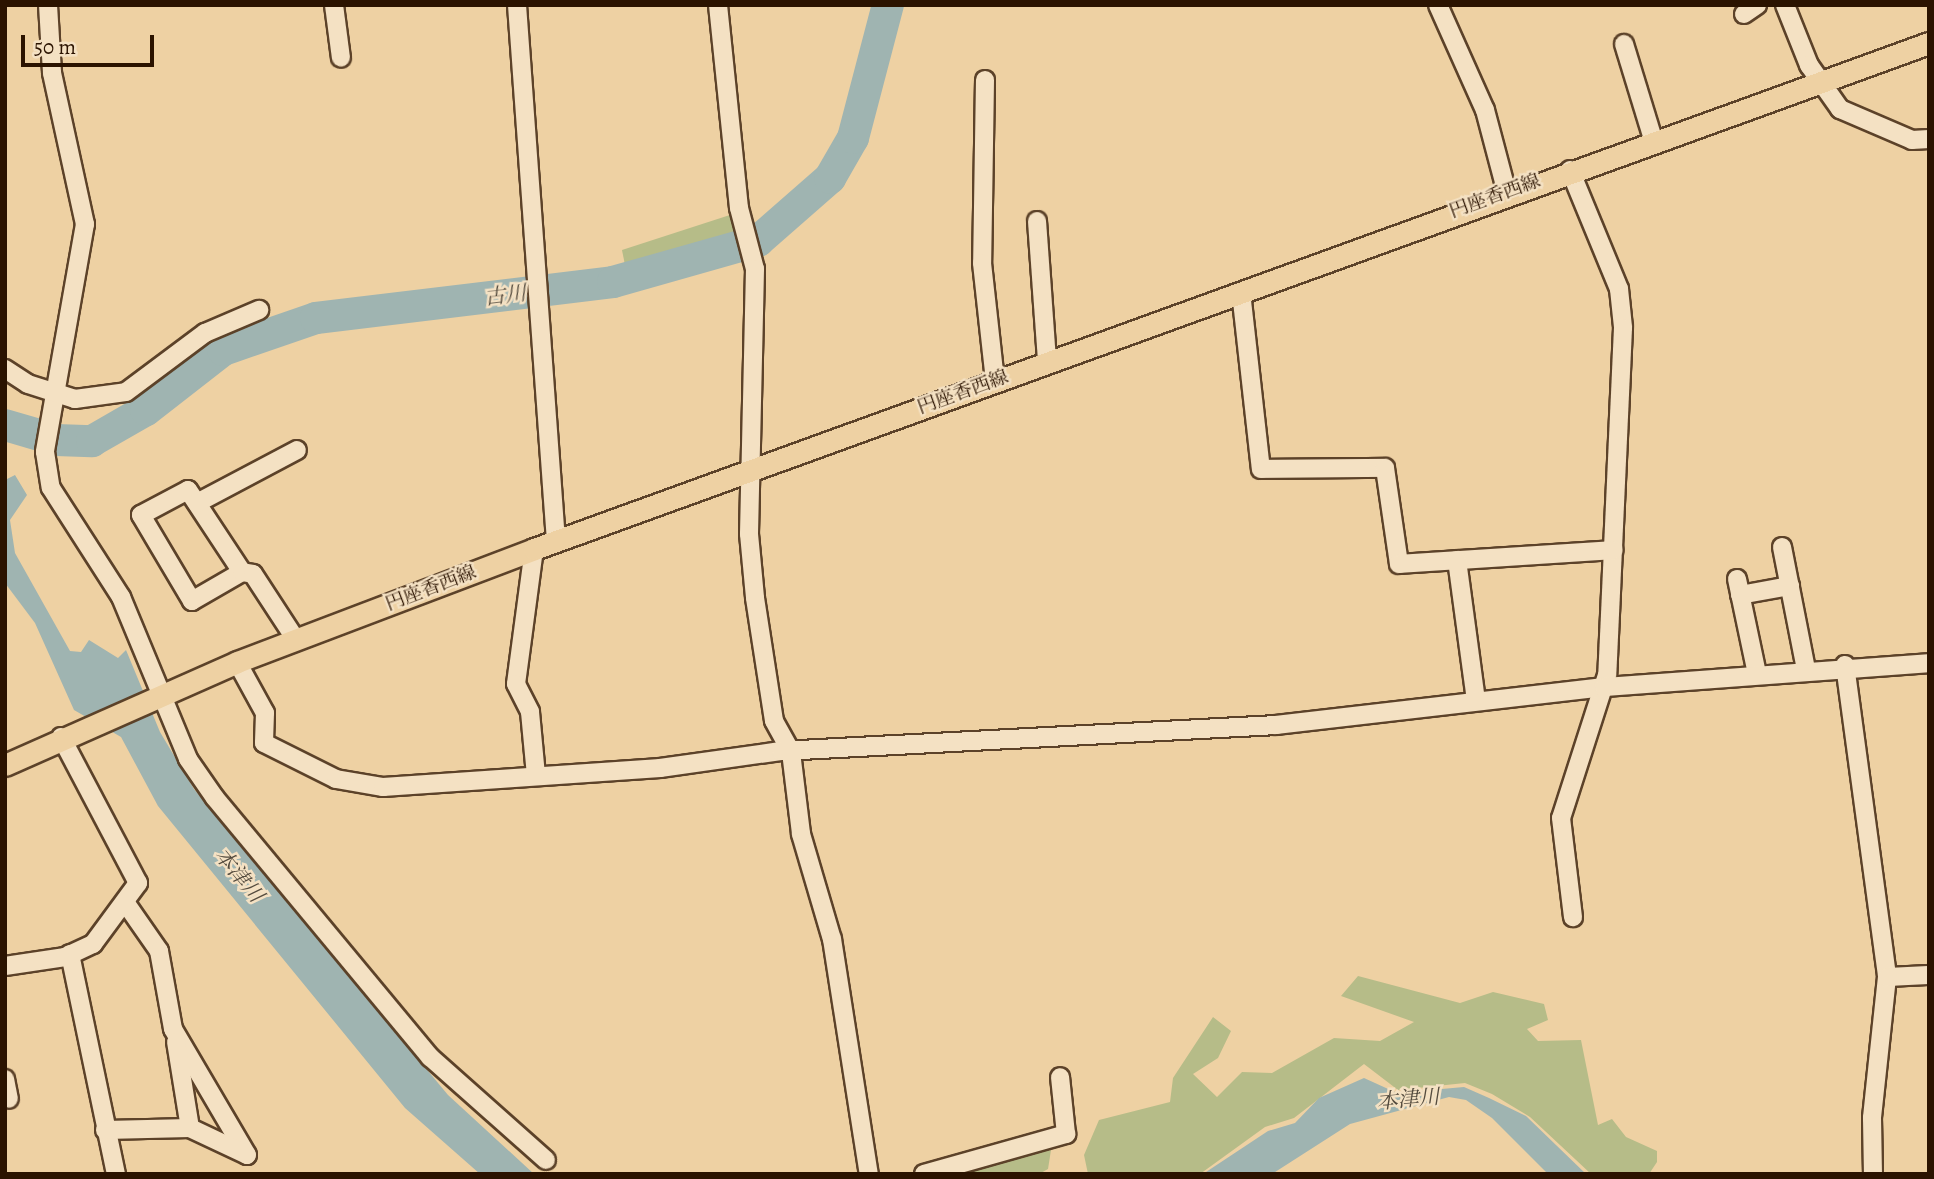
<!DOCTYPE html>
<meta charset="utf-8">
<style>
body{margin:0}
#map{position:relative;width:1934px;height:1179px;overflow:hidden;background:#eed1a3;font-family:Alegreya,"Noto Serif JP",serif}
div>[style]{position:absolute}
.green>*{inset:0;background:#b6bc88}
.water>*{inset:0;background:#9fb4b1}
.river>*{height:32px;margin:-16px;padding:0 16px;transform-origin:16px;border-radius:16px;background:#9fb4b1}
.roads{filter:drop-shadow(2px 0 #5c4229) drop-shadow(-2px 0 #5c4229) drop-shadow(0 2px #5c4229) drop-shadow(0 -2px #5c4229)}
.minor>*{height:18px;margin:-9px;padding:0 9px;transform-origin:9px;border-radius:9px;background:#f4e1c3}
.major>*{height:21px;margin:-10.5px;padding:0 10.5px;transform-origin:10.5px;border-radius:10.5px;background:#eed1a3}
span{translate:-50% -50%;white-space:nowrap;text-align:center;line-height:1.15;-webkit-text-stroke:5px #f4e1c3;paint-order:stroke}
.street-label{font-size:19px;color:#2b1300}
.water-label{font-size:21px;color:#544b3e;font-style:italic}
.frame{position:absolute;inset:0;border:7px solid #2b1300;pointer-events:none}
.scale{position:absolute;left:21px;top:35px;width:133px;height:32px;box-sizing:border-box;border:4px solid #2b1300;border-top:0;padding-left:9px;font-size:21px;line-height:24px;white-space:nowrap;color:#2b1300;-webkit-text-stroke:5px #f4e1c3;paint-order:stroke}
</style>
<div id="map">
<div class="green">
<i style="clip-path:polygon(733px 214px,739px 241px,626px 270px,622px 250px)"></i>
<i style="clip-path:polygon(1358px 976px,1460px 1003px,1493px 992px,1544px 1004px,1548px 1020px,1527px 1029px,1538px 1041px,1581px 1040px,1598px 1125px,1612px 1119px,1626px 1137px,1657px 1151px,1657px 1162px,1649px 1174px,1591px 1174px,1530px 1117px,1492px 1094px,1465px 1083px,1398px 1090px,1364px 1064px,1294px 1118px,1265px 1127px,1200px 1174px,1088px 1174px,1084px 1155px,1099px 1120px,1170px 1102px,1173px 1078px,1213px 1017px,1231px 1031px,1218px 1058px,1193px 1074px,1217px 1097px,1242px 1072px,1272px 1073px,1334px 1038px,1380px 1041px,1414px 1022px,1341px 996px)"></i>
<i style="clip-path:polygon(1051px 1150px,1048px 1169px,1039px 1174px,956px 1174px)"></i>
</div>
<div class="water">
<i style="clip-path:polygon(15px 475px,27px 495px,10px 520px,15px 553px,70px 651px,81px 652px,89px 640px,118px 658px,126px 650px,160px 732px,194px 789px,448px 1095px,534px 1174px,480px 1174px,405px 1108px,158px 806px,121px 737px,74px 710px,35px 623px,5px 583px,5px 480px)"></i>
<i style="clip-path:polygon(1364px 1078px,1397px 1093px,1464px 1087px,1489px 1098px,1526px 1116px,1586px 1174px,1548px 1174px,1492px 1118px,1466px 1100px,1449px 1097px,1350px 1124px,1272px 1174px,1203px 1174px,1268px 1131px,1295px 1123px,1319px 1098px)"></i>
</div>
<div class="river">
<i style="left:5px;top:425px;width:53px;rotate:16.4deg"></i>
<i style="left:56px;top:440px;width:36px;rotate:2deg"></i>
<i style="left:92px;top:441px;width:62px;rotate:-29.9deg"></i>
<i style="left:146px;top:410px;width:98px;rotate:-37.9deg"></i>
<i style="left:223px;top:350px;width:98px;rotate:-19deg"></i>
<i style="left:316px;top:318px;width:299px;rotate:-6.9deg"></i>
<i style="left:613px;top:282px;width:151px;rotate:-15.8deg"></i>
<i style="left:758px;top:241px;width:96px;rotate:-41.2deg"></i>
<i style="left:830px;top:178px;width:46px;rotate:-60.1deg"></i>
<i style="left:853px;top:138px;width:138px;rotate:-75.3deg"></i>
</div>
<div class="roads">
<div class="minor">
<i style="left:48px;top:5px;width:68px;rotate:86.6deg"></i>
<i style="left:52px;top:73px;width:155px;rotate:77.7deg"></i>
<i style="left:85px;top:224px;width:231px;rotate:100deg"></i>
<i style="left:45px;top:452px;width:36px;rotate:81deg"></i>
<i style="left:51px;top:488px;width:130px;rotate:57.3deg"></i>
<i style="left:121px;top:597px;width:175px;rotate:67.5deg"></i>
<i style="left:188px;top:759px;width:47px;rotate:55.3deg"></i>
<i style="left:215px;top:798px;width:337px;rotate:50.3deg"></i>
<i style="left:430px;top:1057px;width:155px;rotate:41.6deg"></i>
<i style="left:334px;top:5px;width:53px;rotate:82.5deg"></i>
<i style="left:517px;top:5px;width:537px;rotate:85.84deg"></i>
<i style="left:718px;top:5px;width:204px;rotate:84.1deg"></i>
<i style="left:739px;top:208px;width:63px;rotate:75.3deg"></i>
<i style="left:755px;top:269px;width:265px;rotate:91.3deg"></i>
<i style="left:749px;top:534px;width:64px;rotate:84.6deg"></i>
<i style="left:755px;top:598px;width:124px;rotate:81.2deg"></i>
<i style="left:774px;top:721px;width:35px;rotate:61deg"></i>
<i style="left:791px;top:752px;width:83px;rotate:83deg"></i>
<i style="left:801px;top:834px;width:109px;rotate:73.6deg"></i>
<i style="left:832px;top:939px;width:238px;rotate:81.1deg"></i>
<i style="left:1438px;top:5px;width:115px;rotate:65.9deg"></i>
<i style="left:1485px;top:110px;width:86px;rotate:75.2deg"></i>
<i style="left:1785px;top:5px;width:65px;rotate:68.2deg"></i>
<i style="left:1809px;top:65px;width:54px;rotate:54.8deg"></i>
<i style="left:1840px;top:109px;width:78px;rotate:23.3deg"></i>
<i style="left:1912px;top:140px;width:17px;rotate:-3deg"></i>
<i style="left:1744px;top:14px;width:16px;rotate:-35deg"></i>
<i style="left:1624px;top:44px;width:99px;rotate:73deg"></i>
<i style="left:985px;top:80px;width:183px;rotate:90.9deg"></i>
<i style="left:982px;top:263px;width:119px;rotate:83.7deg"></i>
<i style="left:1570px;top:170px;width:129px;rotate:67.6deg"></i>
<i style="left:1619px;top:289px;width:39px;rotate:84deg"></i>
<i style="left:1623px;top:328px;width:347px;rotate:92.6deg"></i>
<i style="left:1607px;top:675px;width:150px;rotate:107.8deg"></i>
<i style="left:1561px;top:818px;width:100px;rotate:83.1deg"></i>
<i style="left:1037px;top:221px;width:140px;rotate:85.9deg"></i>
<i style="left:1241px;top:292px;width:178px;rotate:83.6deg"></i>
<i style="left:1261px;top:469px;width:124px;rotate:-0.5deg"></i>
<i style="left:1385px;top:468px;width:97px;rotate:81.7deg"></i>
<i style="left:1399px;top:564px;width:215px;rotate:-3.7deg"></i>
<i style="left:5px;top:369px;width:27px;rotate:33deg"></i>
<i style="left:28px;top:384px;width:49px;rotate:17.7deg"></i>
<i style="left:75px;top:399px;width:51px;rotate:-7.8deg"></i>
<i style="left:126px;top:392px;width:99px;rotate:-36.8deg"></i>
<i style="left:205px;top:333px;width:59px;rotate:-23.1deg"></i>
<i style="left:188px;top:490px;width:98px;rotate:56.6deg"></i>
<i style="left:242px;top:572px;width:58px;rotate:149.9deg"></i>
<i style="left:192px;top:601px;width:100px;rotate:-120.7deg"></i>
<i style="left:141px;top:515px;width:53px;rotate:-28deg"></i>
<i style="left:197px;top:503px;width:113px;rotate:-27.9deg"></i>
<i style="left:1782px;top:547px;width:124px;rotate:78.9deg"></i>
<i style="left:534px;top:549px;width:136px;rotate:97.6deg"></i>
<i style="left:516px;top:684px;width:31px;rotate:63deg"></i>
<i style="left:530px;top:712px;width:63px;rotate:84.6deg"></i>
<i style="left:1457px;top:560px;width:141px;rotate:82.3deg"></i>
<i style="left:242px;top:572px;width:11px;rotate:10deg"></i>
<i style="left:253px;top:574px;width:79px;rotate:56.9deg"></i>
<i style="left:1737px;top:579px;width:97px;rotate:78.1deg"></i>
<i style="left:1740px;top:595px;width:51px;rotate:-10.2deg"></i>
<i style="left:237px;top:662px;width:58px;rotate:61.2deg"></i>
<i style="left:265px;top:713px;width:30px;rotate:92deg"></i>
<i style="left:264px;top:743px;width:80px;rotate:26.6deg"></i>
<i style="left:336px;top:779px;width:48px;rotate:9.7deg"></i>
<i style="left:383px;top:787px;width:278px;rotate:-3.9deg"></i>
<i style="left:660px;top:768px;width:122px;rotate:-8deg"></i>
<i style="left:781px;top:751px;width:496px;rotate:-3deg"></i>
<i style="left:1276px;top:725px;width:330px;rotate:-6.6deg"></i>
<i style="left:1604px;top:687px;width:326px;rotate:-4.2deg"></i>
<i style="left:1845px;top:665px;width:315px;rotate:82.3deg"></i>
<i style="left:1887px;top:977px;width:142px;rotate:96.1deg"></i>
<i style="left:1872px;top:1118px;width:56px;rotate:89deg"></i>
<i style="left:127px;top:905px;width:56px;rotate:55.2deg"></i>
<i style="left:159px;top:951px;width:79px;rotate:79.8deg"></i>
<i style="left:173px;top:1029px;width:146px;rotate:59.6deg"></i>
<i style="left:70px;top:954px;width:225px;rotate:78.2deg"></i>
<i style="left:5px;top:966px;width:61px;rotate:-8.5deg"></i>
<i style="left:65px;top:957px;width:31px;rotate:-25deg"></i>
<i style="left:93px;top:944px;width:76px;rotate:-53.6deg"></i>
<i style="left:138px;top:883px;width:165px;rotate:-117.8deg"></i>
<i style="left:1887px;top:977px;width:42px;rotate:-2.7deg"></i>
<i style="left:5px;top:1079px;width:20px;rotate:79deg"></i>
<i style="left:190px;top:1128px;width:63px;rotate:25.3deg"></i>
<i style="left:105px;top:1130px;width:85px;rotate:-1.3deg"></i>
<i style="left:190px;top:1128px;width:87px;rotate:-99.2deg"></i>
<i style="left:924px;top:1174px;width:148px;rotate:-15.7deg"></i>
<i style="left:1066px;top:1134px;width:57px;rotate:-96deg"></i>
</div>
<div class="major">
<i style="left:5px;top:765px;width:254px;rotate:-23.9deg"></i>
<i style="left:237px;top:662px;width:318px;rotate:-20.8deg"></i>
<i style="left:534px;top:549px;width:1484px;rotate:-19.94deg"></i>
</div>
</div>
<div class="street-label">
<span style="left:1495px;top:197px;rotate:-20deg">円座香西線</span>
<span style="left:963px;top:393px;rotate:-20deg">円座香西線</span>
<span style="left:431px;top:589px;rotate:-21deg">円座香西線</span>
</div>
<div class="water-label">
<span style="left:505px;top:295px;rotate:-7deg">古川</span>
<span style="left:239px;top:875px;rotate:50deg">本津川</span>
<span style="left:1408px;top:1099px;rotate:-5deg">本津川</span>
</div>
<div class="frame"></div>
<div class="scale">50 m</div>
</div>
